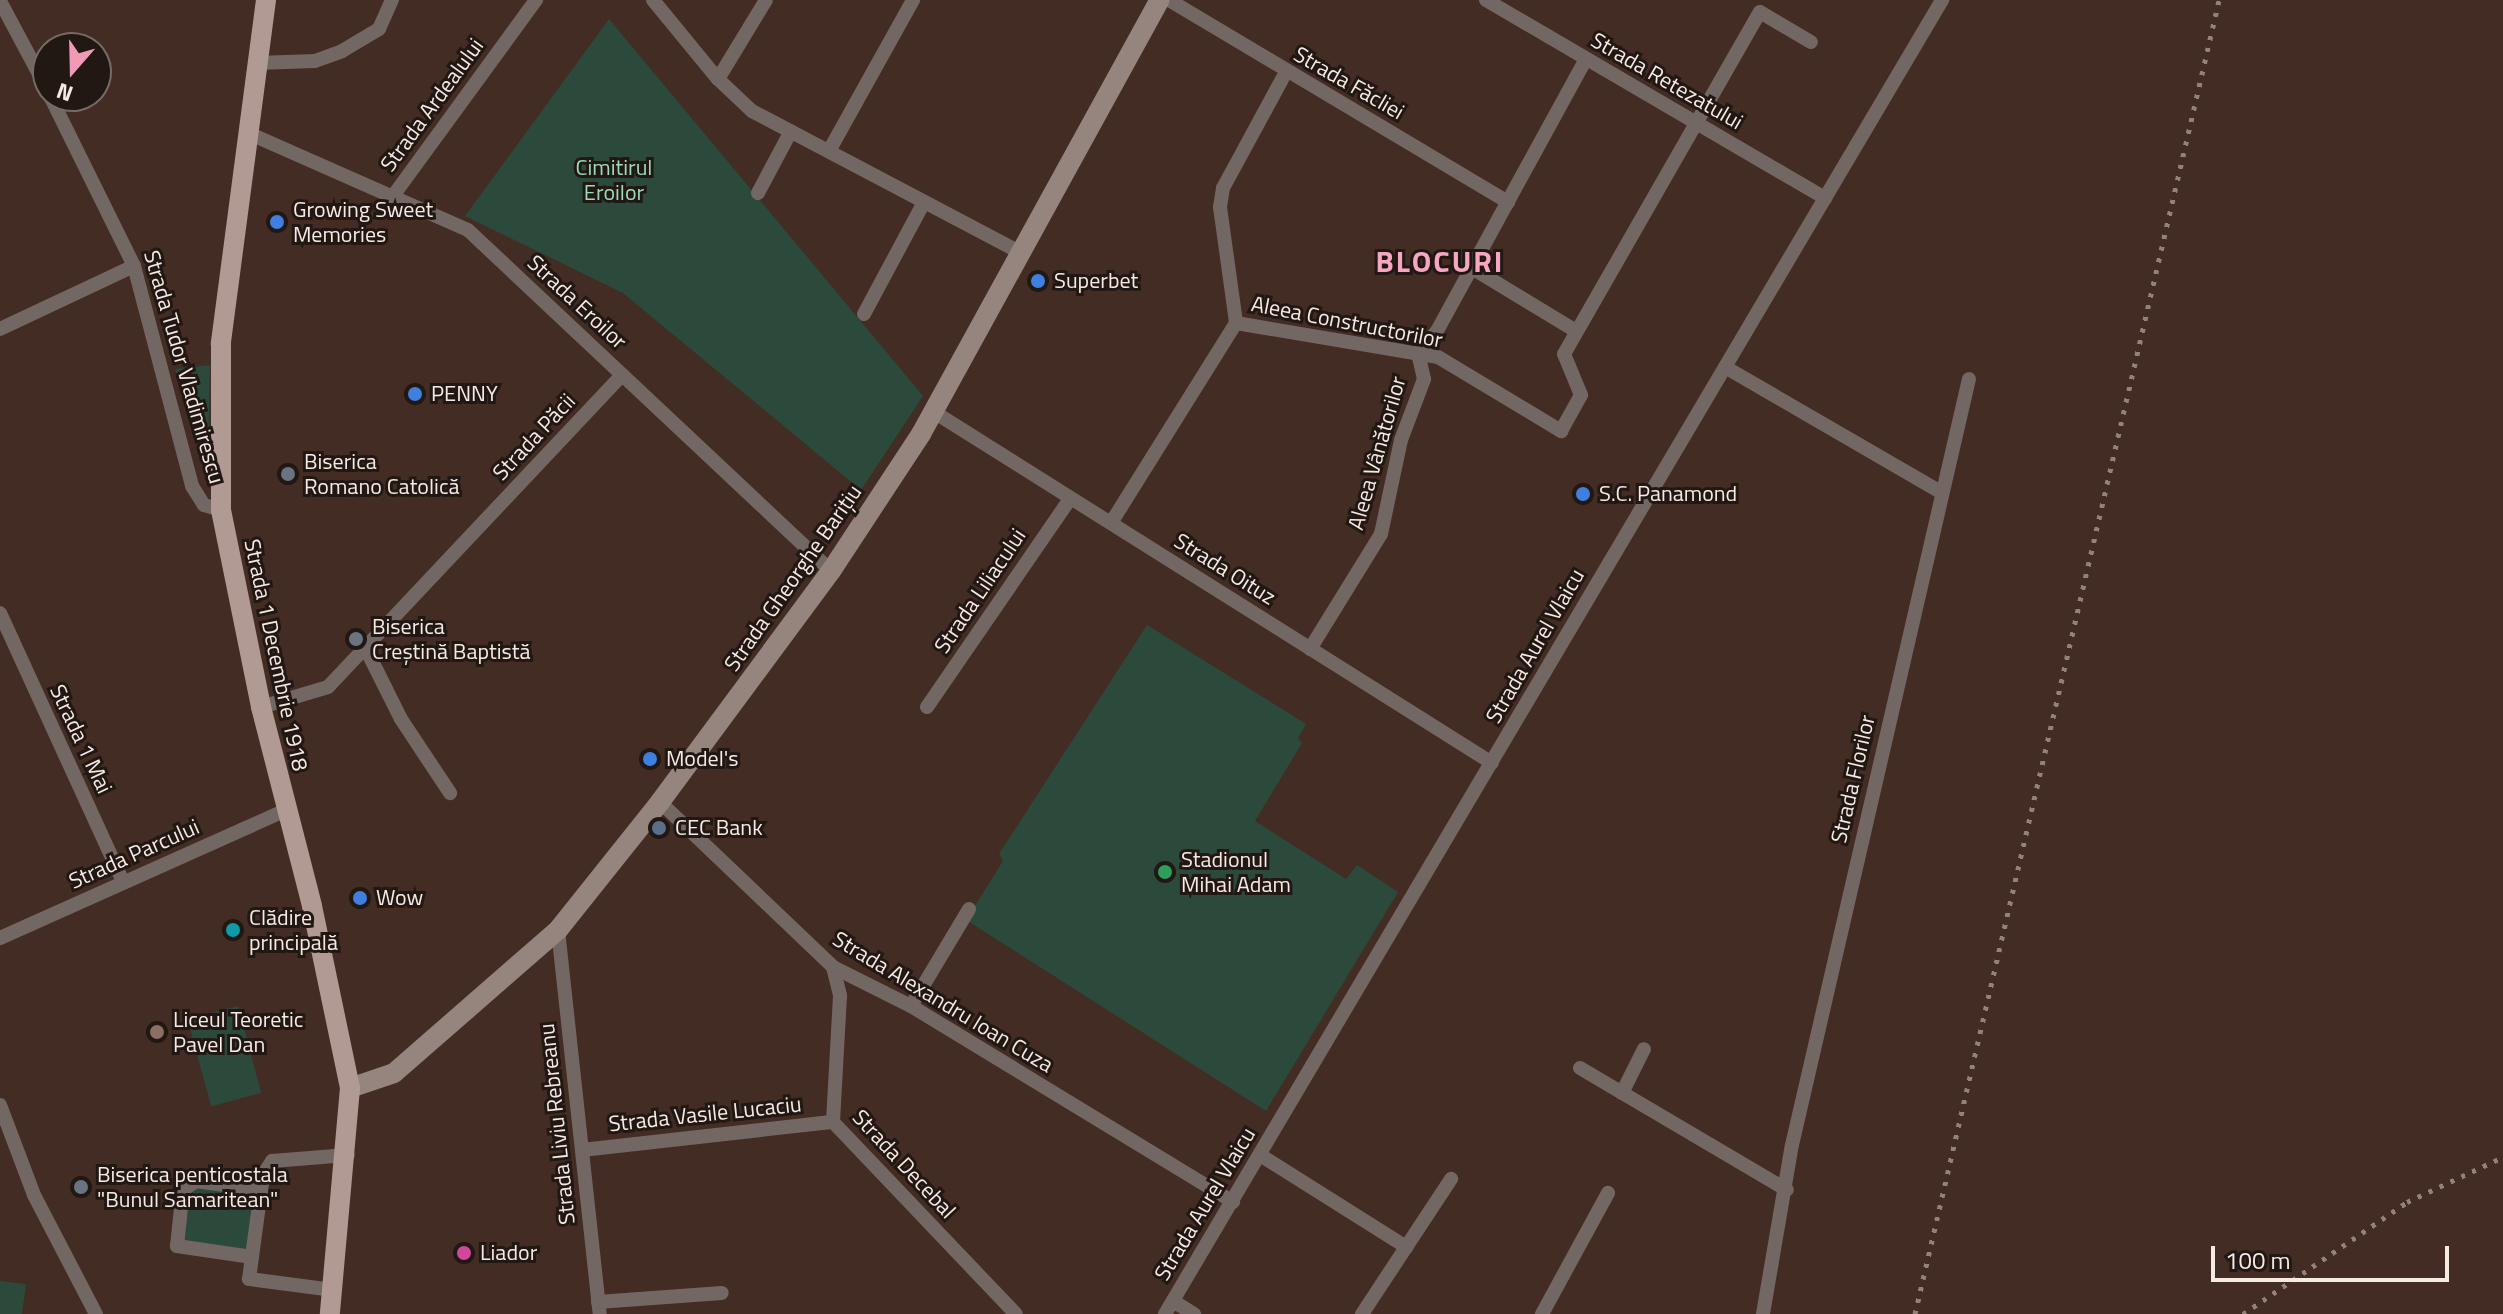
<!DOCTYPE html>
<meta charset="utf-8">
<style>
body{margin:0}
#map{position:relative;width:2503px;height:1314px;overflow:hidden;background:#422c23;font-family:"Titillium Web",sans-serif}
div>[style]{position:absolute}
.green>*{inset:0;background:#2b4a3b;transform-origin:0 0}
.street>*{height:14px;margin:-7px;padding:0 7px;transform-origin:7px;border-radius:7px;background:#736764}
.secondary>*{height:20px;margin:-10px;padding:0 10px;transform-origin:10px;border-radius:10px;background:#96847f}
.primary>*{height:20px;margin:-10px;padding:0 10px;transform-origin:10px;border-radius:10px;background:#b29a94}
.rail>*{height:5px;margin-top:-2.5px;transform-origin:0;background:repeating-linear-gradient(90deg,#94817a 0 4px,transparent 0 12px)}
.dots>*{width:22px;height:22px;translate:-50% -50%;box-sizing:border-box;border:4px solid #211713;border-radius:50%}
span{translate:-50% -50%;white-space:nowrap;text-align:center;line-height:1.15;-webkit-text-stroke:6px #211713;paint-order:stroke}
.street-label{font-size:22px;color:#f7e9e3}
.park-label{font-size:22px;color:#9bddbb}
.poi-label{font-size:22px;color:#f7e9e3}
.left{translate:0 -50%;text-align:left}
.district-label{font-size:30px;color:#f7a6c1;font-weight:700;letter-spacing:2px}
.north{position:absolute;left:32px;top:32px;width:80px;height:80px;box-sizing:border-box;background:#211713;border:2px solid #776b66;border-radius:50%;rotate:200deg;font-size:22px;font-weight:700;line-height:32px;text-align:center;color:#f7e9e3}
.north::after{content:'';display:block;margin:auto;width:28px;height:36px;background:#f09ab7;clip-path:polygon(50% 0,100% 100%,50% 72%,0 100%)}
.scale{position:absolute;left:2211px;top:1246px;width:238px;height:36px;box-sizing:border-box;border:4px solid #f7e9e3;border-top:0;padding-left:10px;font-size:24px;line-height:28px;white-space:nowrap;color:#f7e9e3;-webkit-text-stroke:6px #211713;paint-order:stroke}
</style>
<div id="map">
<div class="green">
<i style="clip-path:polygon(609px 19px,923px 396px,861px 490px,623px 293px,465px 216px)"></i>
<i style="clip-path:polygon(210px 365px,208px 473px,175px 369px)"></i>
<i style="clip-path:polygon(1147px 625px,1306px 724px,1298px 738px,1302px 743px,1255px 821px,1346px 879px,1357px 865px,1398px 892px,1266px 1111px,966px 920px,1003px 861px,999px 854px)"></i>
<i style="left:238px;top:1006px;width:90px;height:52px;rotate:75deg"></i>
<i style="left:191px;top:1186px;width:64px;height:58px;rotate:7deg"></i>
<i style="clip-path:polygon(0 1281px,26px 1284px,22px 1314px,0 1314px)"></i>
</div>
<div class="street">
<i style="left:653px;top:0;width:102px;rotate:50.6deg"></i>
<i style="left:718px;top:79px;width:47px;rotate:43.3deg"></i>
<i style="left:752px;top:111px;width:304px;rotate:27.8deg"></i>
<i style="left:1169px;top:0;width:395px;rotate:30.8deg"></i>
<i style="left:1486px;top:0;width:393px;rotate:30.3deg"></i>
<i style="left:0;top:1px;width:102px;rotate:61.9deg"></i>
<i style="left:257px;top:63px;width:58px;rotate:-2deg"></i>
<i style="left:315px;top:61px;width:29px;rotate:-20deg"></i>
<i style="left:342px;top:51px;width:43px;rotate:-30.7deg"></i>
<i style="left:379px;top:29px;width:32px;rotate:-66deg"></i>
<i style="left:1286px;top:72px;width:132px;rotate:118.5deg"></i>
<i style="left:1223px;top:188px;width:19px;rotate:99deg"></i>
<i style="left:1220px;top:207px;width:117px;rotate:82.1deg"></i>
<i style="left:1236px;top:323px;width:205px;rotate:9.6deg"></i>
<i style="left:1438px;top:357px;width:144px;rotate:31deg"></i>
<i style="left:1561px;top:431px;width:41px;rotate:-60.9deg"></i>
<i style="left:1581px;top:395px;width:44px;rotate:-112.5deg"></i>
<i style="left:1564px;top:354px;width:394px;rotate:-60.2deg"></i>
<i style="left:1760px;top:12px;width:59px;rotate:30.5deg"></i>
<i style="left:718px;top:79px;width:92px;rotate:-58.7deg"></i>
<i style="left:50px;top:96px;width:190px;rotate:63.7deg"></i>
<i style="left:134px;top:266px;width:228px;rotate:75.2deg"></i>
<i style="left:192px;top:486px;width:22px;rotate:58deg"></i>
<i style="left:204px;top:505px;width:18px;rotate:16deg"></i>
<i style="left:248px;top:133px;width:240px;rotate:23.8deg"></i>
<i style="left:468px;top:230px;width:498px;rotate:43.2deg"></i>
<i style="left:829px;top:151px;width:173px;rotate:-60.9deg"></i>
<i style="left:758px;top:193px;width:70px;rotate:-62deg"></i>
<i style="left:393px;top:196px;width:243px;rotate:-53.9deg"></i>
<i style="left:1472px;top:268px;width:122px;rotate:31.2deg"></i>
<i style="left:864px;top:314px;width:127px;rotate:-61.8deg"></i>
<i style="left:0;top:329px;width:148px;rotate:-25.2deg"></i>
<i style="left:1418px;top:353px;width:29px;rotate:-49deg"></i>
<i style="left:1437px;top:331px;width:310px;rotate:-61.3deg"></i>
<i style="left:1725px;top:367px;width:251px;rotate:30.1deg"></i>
<i style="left:934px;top:412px;width:659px;rotate:32.17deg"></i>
<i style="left:1111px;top:523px;width:236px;rotate:-58deg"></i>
<i style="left:0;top:613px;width:296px;rotate:65.4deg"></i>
<i style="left:365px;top:647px;width:80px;rotate:63.4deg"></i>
<i style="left:401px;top:719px;width:89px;rotate:56.5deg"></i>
<i style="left:1310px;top:649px;width:135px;rotate:-58.3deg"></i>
<i style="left:1381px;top:534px;width:96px;rotate:-78deg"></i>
<i style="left:1401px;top:440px;width:65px;rotate:-69.3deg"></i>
<i style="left:1424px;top:379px;width:27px;rotate:-103deg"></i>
<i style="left:261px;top:707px;width:70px;rotate:-16.6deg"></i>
<i style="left:328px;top:687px;width:429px;rotate:-46.7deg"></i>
<i style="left:927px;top:707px;width:252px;rotate:-55.5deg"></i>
<i style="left:660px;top:802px;width:239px;rotate:43.6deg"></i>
<i style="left:833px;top:967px;width:87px;rotate:26.6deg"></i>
<i style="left:911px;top:1006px;width:377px;rotate:31.3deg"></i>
<i style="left:558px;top:930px;width:386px;rotate:83.8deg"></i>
<i style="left:0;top:938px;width:313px;rotate:-24.1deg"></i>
<i style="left:833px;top:967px;width:30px;rotate:76deg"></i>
<i style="left:840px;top:996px;width:126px;rotate:93.2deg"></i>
<i style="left:833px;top:1122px;width:265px;rotate:46.4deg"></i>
<i style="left:911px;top:1006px;width:113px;rotate:-59.1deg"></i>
<i style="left:1580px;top:1068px;width:240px;rotate:30.5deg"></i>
<i style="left:1622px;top:1093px;width:49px;rotate:-63.4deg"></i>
<i style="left:0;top:1105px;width:96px;rotate:69.3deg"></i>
<i style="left:34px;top:1195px;width:134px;rotate:62.5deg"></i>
<i style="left:582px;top:1150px;width:253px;rotate:-6.4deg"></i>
<i style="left:1260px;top:1155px;width:173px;rotate:32.2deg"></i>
<i style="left:252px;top:1257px;width:76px;rotate:-171.7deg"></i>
<i style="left:177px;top:1246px;width:56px;rotate:-83.9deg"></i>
<i style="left:183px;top:1190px;width:16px;rotate:-35deg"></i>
<i style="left:196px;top:1181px;width:66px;rotate:7.9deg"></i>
<i style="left:333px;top:1290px;width:85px;rotate:-172.5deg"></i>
<i style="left:249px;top:1279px;width:105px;rotate:-82.3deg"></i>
<i style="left:263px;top:1175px;width:17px;rotate:-57deg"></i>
<i style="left:272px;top:1161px;width:76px;rotate:-4.5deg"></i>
<i style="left:1173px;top:1301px;width:25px;rotate:32deg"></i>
<i style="left:598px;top:1302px;width:124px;rotate:-4.2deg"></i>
<i style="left:1165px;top:1314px;width:1527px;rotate:-59.4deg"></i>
<i style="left:1362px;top:1314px;width:162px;rotate:-56.6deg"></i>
<i style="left:1542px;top:1314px;width:138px;rotate:-61.4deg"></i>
<i style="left:1763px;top:1314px;width:171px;rotate:-80.3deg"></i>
<i style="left:1792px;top:1145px;width:786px;rotate:-76.99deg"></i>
</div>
<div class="secondary">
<i style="left:350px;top:1088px;width:46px;rotate:-18.8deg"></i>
<i style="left:394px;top:1073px;width:218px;rotate:-41.1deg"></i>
<i style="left:558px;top:930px;width:164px;rotate:-51.4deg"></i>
<i style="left:660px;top:802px;width:287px;rotate:-53.5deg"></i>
<i style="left:831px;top:571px;width:164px;rotate:-56.7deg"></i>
<i style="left:921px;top:434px;width:495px;rotate:-61.2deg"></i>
</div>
<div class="primary">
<i style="left:266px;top:0;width:347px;rotate:97.5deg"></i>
<i style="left:221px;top:344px;width:166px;rotate:90deg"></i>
<i style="left:221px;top:510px;width:201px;rotate:78.5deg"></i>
<i style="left:261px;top:707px;width:205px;rotate:75.6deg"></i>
<i style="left:312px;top:906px;width:186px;rotate:78.2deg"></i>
<i style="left:350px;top:1088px;width:227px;rotate:95.1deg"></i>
</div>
<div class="rail">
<i style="left:1915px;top:1314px;width:1349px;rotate:-76.97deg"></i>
<i style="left:2243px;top:1314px;width:199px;rotate:-34.3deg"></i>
<i style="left:2407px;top:1202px;width:106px;rotate:-25.1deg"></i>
</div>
<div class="dots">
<i style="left:277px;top:222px;background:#3f7fe0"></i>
<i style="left:1038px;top:281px;background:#3f7fe0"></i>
<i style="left:415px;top:394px;background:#3f7fe0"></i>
<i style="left:288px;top:474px;background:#6b7280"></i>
<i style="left:1583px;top:494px;background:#3f7fe0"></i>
<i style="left:356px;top:639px;background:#6b7280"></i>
<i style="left:650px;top:759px;background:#3f7fe0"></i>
<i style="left:659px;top:828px;background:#5c6f8a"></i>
<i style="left:1165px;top:872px;background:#2e9e5b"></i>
<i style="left:360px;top:898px;background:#3f7fe0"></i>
<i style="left:233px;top:930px;background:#0f9aa8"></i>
<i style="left:157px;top:1032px;background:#8d6e63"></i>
<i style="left:81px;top:1187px;background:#6b7280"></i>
<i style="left:464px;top:1253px;background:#d1479c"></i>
</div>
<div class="street-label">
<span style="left:1667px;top:81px;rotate:30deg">Strada Retezatului</span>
<span style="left:1349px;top:83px;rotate:30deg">Strada Făcliei</span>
<span style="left:432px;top:105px;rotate:-54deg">Strada Ardealului</span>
<span style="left:577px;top:302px;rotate:43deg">Strada Eroilor</span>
<span style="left:1347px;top:322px;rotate:11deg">Aleea Constructorilor</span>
<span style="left:184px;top:367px;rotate:74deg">Strada Tudor Vladimirescu</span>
<span style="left:534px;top:437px;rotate:-47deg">Strada Păcii</span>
<span style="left:1377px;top:453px;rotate:-74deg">Aleea Vânătorilor</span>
<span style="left:1225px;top:569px;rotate:32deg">Strada Oituz</span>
<span style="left:793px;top:578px;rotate:-55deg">Strada Gheorghe Barițiu</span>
<span style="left:980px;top:591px;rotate:-56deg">Strada Liliacului</span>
<span style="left:1535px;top:646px;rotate:-60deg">Strada Aurel Vlaicu</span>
<span style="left:276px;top:655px;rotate:78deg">Strada 1 Decembrie 1918</span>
<span style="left:81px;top:739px;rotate:65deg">Strada 1 Mai</span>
<span style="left:1853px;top:779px;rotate:-77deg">Strada Florilor</span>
<span style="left:134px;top:854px;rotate:-24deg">Strada Parcului</span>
<span style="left:943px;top:1002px;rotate:31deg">Strada Alexandru Ioan Cuza</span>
<span style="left:705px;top:1114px;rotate:-6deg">Strada Vasile Lucaciu</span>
<span style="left:557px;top:1124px;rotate:-96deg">Strada Liviu Rebreanu</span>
<span style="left:904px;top:1164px;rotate:47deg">Strada Decebal</span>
<span style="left:1205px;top:1204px;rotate:-59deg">Strada Aurel Vlaicu</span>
</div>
<div class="park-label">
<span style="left:614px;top:180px">Cimitirul<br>Eroilor</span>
</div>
<div class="poi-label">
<span class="left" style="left:293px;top:222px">Growing Sweet<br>Memories</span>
<span class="left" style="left:1054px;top:281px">Superbet</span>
<span class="left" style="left:431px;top:394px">PENNY</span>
<span class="left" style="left:304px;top:474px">Biserica<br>Romano Catolică</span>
<span class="left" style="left:1599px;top:494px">S.C. Panamond</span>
<span class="left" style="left:372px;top:639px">Biserica<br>Creștină Baptistă</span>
<span class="left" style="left:666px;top:759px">Model's</span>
<span class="left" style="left:675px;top:828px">CEC Bank</span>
<span class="left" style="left:1181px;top:872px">Stadionul<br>Mihai Adam</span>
<span class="left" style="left:376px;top:898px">Wow</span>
<span class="left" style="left:249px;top:930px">Clădire<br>principală</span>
<span class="left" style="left:173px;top:1032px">Liceul Teoretic<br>Pavel Dan</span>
<span class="left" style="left:97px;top:1187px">Biserica penticostala<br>"Bunul Samaritean"</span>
<span class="left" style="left:480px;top:1253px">Liador</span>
</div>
<div class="district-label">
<span style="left:1440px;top:261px">BLOCURI</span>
</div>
<div class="north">N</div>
<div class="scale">100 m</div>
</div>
